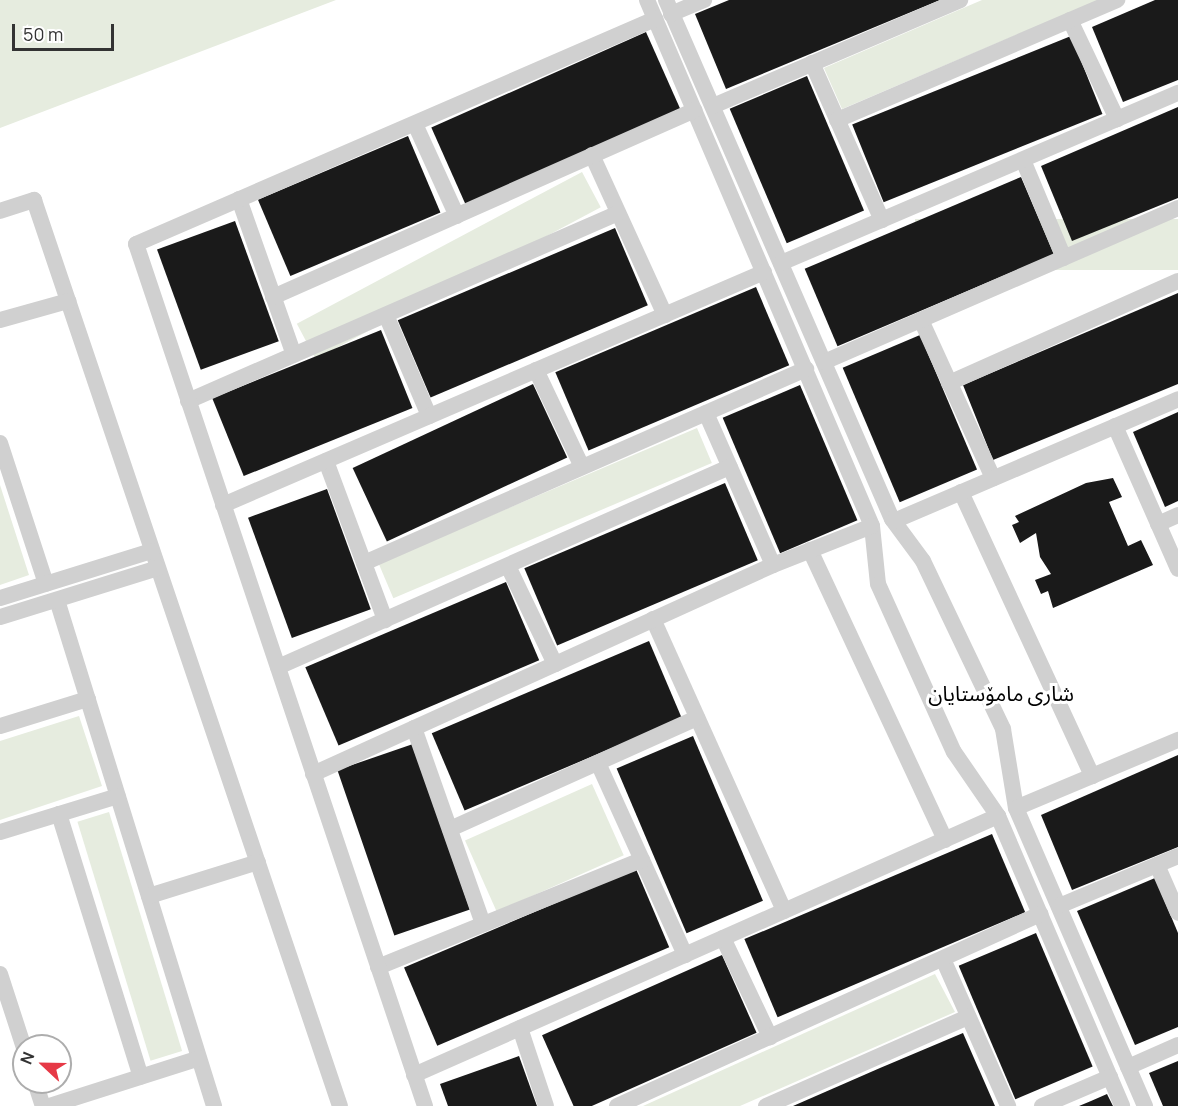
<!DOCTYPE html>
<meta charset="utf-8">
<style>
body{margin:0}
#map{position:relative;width:1178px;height:1106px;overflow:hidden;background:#fff;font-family:Manrope,"Noto Sans Arabic",sans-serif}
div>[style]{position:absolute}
.green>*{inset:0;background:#e6ecdf;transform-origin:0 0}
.building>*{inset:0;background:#1a1a1a;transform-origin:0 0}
.minor>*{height:16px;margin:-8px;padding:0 8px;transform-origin:8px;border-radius:8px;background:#d0d0d0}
span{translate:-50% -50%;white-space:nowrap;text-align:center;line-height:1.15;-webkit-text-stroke:6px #fff;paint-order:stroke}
.quarter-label{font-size:21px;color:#000}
.north{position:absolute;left:12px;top:1034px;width:60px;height:60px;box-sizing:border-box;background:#fff;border:2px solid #adadad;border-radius:50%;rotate:292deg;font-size:16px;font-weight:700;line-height:24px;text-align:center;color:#333}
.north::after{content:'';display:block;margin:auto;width:21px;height:27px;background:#e63946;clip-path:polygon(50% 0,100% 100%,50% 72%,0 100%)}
.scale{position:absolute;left:12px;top:24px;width:102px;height:27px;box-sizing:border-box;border:3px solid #333;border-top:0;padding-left:8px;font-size:18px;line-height:21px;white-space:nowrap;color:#333;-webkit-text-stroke:4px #fff;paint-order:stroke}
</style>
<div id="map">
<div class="green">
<i style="clip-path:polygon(0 0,336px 0,0 128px)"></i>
<i style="clip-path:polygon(982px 0,1099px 0,842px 109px,824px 68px)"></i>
<i style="left:582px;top:172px;width:40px;height:323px;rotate:62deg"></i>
<i style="left:1178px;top:219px;width:51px;height:263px;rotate:90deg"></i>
<i style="left:697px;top:428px;width:38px;height:346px;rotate:67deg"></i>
<i style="clip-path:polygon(0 485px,29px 575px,0 585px)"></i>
<i style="clip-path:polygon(79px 716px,102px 786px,0 820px,0 741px)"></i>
<i style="left:592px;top:784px;width:78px;height:139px;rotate:66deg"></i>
<i style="left:109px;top:812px;width:250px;height:33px;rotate:73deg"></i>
<i style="clip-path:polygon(935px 974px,955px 1012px,740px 1106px,643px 1106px)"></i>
</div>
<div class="building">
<i style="clip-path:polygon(729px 0,940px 0,726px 89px,695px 14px)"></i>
<i style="clip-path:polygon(1155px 0,1178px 0,1178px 80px,1123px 102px,1092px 27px)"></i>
<i style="left:646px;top:32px;width:84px;height:235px;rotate:66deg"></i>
<i style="left:1071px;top:36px;width:84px;height:236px;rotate:68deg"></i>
<i style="left:807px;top:76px;width:146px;height:84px;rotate:67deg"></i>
<i style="clip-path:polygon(1178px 107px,1178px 198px,1072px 241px,1041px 166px)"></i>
<i style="left:408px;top:136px;width:83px;height:163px;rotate:67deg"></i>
<i style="left:1021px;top:177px;width:84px;height:235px;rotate:67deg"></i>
<i style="left:235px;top:221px;width:128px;height:83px;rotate:70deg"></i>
<i style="left:615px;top:228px;width:84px;height:236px;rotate:67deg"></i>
<i style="left:756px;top:287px;width:85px;height:218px;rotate:67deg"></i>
<i style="clip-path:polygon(1178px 293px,1178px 384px,993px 460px,963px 385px)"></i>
<i style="left:381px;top:330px;width:84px;height:182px;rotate:68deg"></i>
<i style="left:920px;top:335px;width:146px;height:84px;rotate:67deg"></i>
<i style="left:533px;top:384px;width:81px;height:199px;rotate:65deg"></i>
<i style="left:800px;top:385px;width:147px;height:84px;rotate:67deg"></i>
<i style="clip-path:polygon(1178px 412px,1178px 501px,1165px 507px,1133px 432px)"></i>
<i style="clip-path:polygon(1113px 478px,1122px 497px,1109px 502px,1128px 546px,1141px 540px,1153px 565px,1053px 608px,1048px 591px,1041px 594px,1035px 580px,1051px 574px,1040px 557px,1036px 533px,1020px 543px,1012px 525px,1019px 522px,1015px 516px,1086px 483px)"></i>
<i style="left:725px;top:483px;width:84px;height:218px;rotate:67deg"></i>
<i style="left:327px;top:489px;width:128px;height:84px;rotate:70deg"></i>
<i style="left:506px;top:582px;width:85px;height:218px;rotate:67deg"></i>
<i style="left:649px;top:641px;width:84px;height:236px;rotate:67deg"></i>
<i style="left:693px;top:736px;width:179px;height:83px;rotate:67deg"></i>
<i style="left:413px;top:744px;width:175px;height:80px;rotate:71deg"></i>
<i style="clip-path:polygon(1178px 755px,1178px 847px,1072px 890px,1041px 815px)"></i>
<i style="left:992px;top:834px;width:85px;height:269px;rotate:67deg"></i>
<i style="left:636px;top:869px;width:85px;height:252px;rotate:67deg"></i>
<i style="clip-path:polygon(1155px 878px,1178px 933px,1178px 1027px,1135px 1045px,1077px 911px)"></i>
<i style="left:1036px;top:933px;width:145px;height:84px;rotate:67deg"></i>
<i style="left:722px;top:955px;width:85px;height:197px;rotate:66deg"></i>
<i style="clip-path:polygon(963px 1033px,995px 1106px,793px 1106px,880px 1068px)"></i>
<i style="clip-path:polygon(519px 1056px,537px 1106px,448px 1106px,440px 1084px)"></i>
<i style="clip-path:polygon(1178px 1061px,1178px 1106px,1163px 1106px,1149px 1073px)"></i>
<i style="clip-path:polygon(1107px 1094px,1113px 1106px,1079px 1106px,1091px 1101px)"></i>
</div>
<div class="minor">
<i style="left:647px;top:0;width:572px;rotate:66.84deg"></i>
<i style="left:872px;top:526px;width:58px;rotate:84.1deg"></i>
<i style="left:878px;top:584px;width:184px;rotate:65.7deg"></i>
<i style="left:954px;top:752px;width:78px;rotate:55.5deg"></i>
<i style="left:998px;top:816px;width:315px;rotate:66.8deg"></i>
<i style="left:666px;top:0;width:566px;rotate:66.47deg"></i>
<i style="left:892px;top:519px;width:52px;rotate:53.6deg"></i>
<i style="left:923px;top:561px;width:186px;rotate:64.5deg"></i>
<i style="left:1003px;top:729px;width:80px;rotate:80.7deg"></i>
<i style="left:1016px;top:808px;width:325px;rotate:66.6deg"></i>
<i style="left:671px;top:14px;width:36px;rotate:-23deg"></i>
<i style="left:1070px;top:20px;width:110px;rotate:64.6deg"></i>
<i style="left:812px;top:63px;width:172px;rotate:66deg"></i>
<i style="left:713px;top:106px;width:269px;rotate:-23.2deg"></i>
<i style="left:837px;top:120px;width:305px;rotate:-23.2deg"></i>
<i style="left:415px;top:124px;width:101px;rotate:65.5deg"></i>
<i style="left:592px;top:155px;width:176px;rotate:65.5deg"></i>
<i style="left:1023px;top:160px;width:106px;rotate:67.3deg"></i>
<i style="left:239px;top:199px;width:165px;rotate:70.6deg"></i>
<i style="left:0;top:211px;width:36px;rotate:-18deg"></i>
<i style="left:34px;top:200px;width:956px;rotate:71.34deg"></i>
<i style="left:781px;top:263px;width:432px;rotate:-23.2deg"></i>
<i style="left:273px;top:297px;width:461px;rotate:-23.9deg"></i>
<i style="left:386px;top:315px;width:110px;rotate:66.9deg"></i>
<i style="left:0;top:320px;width:71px;rotate:-15.6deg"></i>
<i style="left:921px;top:320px;width:174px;rotate:65.5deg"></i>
<i style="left:824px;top:362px;width:386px;rotate:-23.5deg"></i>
<i style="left:536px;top:370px;width:107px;rotate:64.6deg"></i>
<i style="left:949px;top:383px;width:251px;rotate:-24deg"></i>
<i style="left:188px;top:401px;width:469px;rotate:-23.6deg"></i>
<i style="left:706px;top:413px;width:166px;rotate:66.2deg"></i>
<i style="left:1115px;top:426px;width:156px;rotate:66.2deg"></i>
<i style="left:0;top:443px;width:148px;rotate:71.9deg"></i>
<i style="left:326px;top:461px;width:170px;rotate:69.6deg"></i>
<i style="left:961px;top:492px;width:313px;rotate:65.2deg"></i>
<i style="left:223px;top:505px;width:589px;rotate:-23.3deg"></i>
<i style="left:894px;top:521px;width:309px;rotate:-23.2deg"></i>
<i style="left:1158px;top:524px;width:22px;rotate:-24deg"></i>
<i style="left:810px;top:550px;width:320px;rotate:65deg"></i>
<i style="left:364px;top:563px;width:483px;rotate:-23.7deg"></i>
<i style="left:508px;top:566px;width:109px;rotate:64.4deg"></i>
<i style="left:0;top:598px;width:159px;rotate:-17.2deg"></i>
<i style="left:57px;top:600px;width:530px;rotate:72.76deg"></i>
<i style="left:0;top:617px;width:165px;rotate:-17.2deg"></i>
<i style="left:653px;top:619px;width:320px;rotate:65.8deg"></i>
<i style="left:278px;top:667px;width:494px;rotate:-23.9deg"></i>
<i style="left:0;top:726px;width:92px;rotate:-17.1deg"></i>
<i style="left:414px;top:728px;width:208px;rotate:70.6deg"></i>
<i style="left:598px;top:763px;width:211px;rotate:65.6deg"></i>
<i style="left:313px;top:774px;width:505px;rotate:-24.43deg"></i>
<i style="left:773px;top:565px;width:106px;rotate:-21.5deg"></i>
<i style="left:1016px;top:808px;width:176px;rotate:-22.8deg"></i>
<i style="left:59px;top:814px;width:275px;rotate:72.7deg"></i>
<i style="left:450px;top:829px;width:271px;rotate:-24.2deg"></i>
<i style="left:0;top:832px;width:123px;rotate:-17deg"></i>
<i style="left:1157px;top:865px;width:52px;rotate:66.4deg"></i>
<i style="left:149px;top:896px;width:114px;rotate:-17.3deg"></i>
<i style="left:1059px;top:906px;width:129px;rotate:-22.8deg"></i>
<i style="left:723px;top:938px;width:110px;rotate:64.6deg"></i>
<i style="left:943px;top:959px;width:161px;rotate:66.1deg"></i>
<i style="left:378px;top:967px;width:285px;rotate:-22.1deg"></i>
<i style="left:0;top:974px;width:78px;rotate:72deg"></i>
<i style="left:520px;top:1028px;width:82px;rotate:71.6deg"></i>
<i style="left:1128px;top:1067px;width:55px;rotate:-23.7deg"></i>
<i style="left:414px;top:1075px;width:639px;rotate:-23.92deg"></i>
<i style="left:35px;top:1082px;width:25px;rotate:72deg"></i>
<i style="left:49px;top:1106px;width:157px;rotate:-17.7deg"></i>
<i style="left:425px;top:1106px;width:909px;rotate:-108.53deg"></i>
<i style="left:136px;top:244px;width:566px;rotate:-23.44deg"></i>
<i style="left:617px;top:1106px;width:465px;rotate:-24.4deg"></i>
<i style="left:766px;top:1106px;width:221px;rotate:-23.8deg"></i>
<i style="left:1042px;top:1106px;width:74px;rotate:-23.1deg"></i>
</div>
<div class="quarter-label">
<span style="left:1001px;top:693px">شاری مامۆستایان</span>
</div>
<div class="north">N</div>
<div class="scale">50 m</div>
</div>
